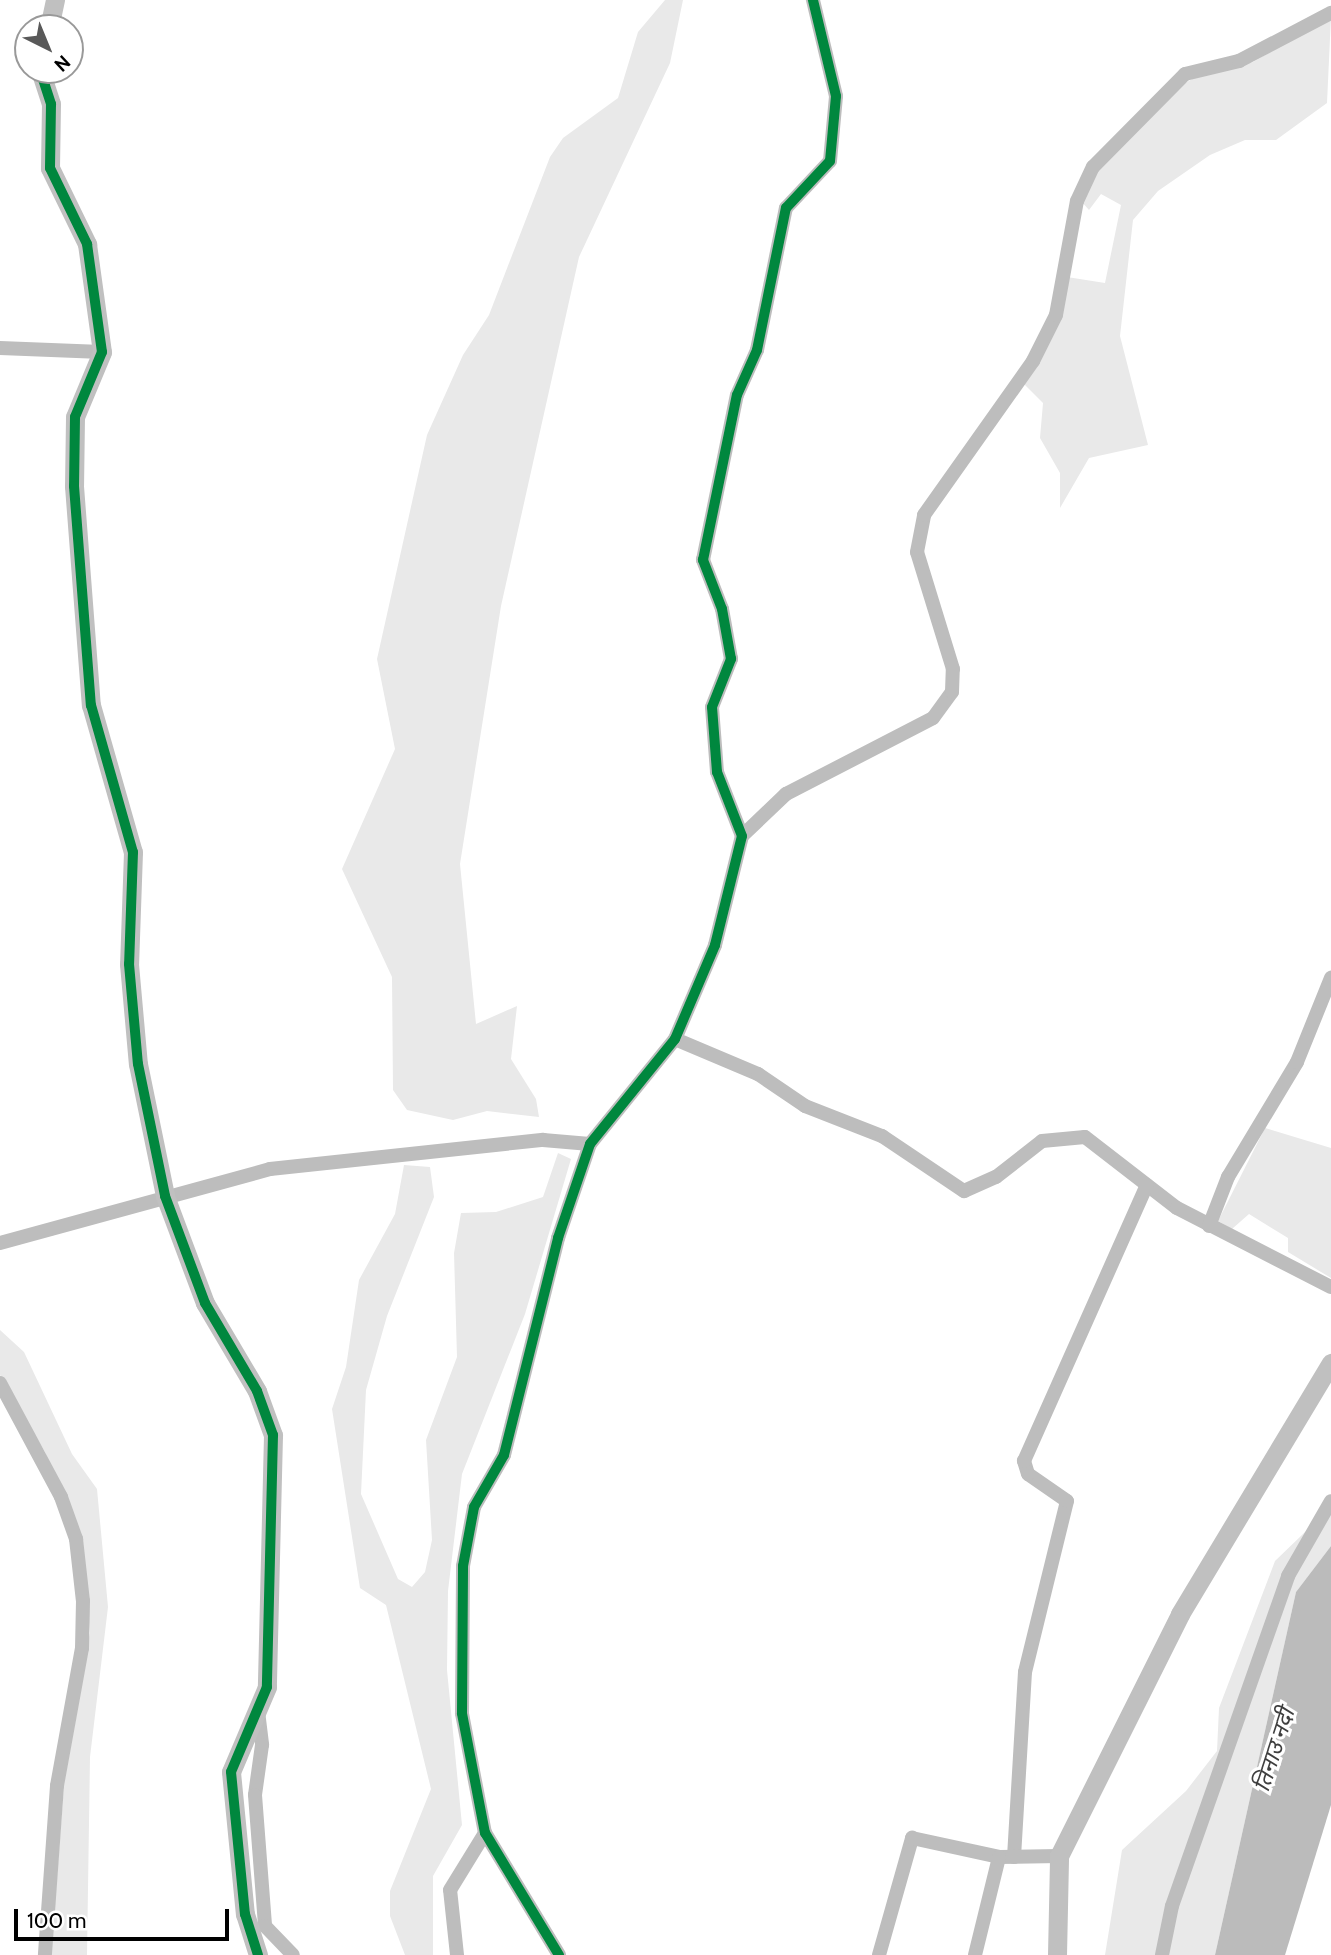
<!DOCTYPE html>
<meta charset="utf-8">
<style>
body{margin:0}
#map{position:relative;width:1331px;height:1955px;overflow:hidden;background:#fff;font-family:Cabin,"Noto Sans Devanagari",sans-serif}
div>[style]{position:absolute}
.green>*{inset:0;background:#e9e9e9}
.water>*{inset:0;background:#bbb}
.street>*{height:14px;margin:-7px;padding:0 7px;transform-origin:7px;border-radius:7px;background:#bdbdbd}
.secondary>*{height:19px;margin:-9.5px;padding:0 9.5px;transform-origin:9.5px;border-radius:9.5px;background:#c0c0c0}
.cycleway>*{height:10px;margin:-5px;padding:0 5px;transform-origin:5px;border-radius:5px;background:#00873e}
span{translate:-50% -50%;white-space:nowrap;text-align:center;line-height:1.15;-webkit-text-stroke:6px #fff;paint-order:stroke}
.water-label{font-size:23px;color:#3f3f3f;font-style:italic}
.north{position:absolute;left:14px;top:14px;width:70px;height:70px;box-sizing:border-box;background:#fff;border:2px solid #999;border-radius:50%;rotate:137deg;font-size:19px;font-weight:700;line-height:28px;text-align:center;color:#000}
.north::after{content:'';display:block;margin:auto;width:24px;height:32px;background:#595959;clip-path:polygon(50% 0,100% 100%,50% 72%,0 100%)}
.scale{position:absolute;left:14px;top:1909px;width:215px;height:32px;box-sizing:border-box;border:4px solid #000;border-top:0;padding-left:9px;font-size:21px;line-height:24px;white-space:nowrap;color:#000;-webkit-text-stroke:5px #fff;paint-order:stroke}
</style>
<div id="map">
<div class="green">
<i style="clip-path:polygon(665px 0,683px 0,670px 63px,579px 257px,501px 606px,460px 864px,476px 1024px,517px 1006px,511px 1059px,536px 1099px,539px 1117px,487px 1111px,453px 1120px,407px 1110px,393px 1090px,392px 977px,342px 869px,395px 749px,377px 659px,427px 435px,463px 355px,489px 315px,550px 157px,563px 138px,618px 98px,638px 32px)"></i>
<i style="clip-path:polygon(1331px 17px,1327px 103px,1276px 140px,1245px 140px,1210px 155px,1158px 191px,1133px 220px,1120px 336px,1148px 445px,1089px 458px,1060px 508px,1060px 473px,1040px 438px,1043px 403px,1024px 384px,1067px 277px,1105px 283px,1121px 205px,1101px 194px,1089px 210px,1081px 201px,1096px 170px,1175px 89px,1199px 75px,1253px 62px)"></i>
<i style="clip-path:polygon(1265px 1128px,1331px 1148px,1331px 1278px,1288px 1252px,1288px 1238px,1249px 1214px,1232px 1229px,1218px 1221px)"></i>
<i style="clip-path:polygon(558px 1153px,571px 1159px,525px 1314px,462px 1474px,448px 1591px,447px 1670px,462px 1825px,433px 1876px,433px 1955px,405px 1955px,390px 1916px,390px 1891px,431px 1789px,386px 1605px,360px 1588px,332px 1409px,346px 1367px,359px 1280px,395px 1214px,404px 1165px,430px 1167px,434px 1197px,387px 1316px,366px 1390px,361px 1494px,398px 1579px,412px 1587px,425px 1572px,432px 1540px,426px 1440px,457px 1357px,454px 1253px,461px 1213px,496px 1212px,543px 1197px)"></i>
<i style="clip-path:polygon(0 1330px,24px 1352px,72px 1454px,97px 1489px,108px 1607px,90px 1757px,87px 1955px,51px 1955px,69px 1720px,90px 1633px,84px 1565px,45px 1452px,0 1375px)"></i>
<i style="clip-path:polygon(1331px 1507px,1331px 1546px,1296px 1592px,1215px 1955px,1105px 1955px,1122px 1850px,1186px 1791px,1217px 1751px,1219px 1708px,1275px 1561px)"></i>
</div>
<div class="water">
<i style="clip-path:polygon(1331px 1546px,1331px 1805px,1285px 1955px,1215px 1955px,1296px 1592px)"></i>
</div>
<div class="street">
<i style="left:0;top:348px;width:102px;rotate:2.2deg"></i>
<i style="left:742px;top:836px;width:61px;rotate:-43.7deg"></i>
<i style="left:786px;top:794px;width:165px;rotate:-27.3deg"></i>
<i style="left:933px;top:718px;width:32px;rotate:-54deg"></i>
<i style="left:952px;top:692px;width:23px;rotate:-88deg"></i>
<i style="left:953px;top:669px;width:122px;rotate:-107.1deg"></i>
<i style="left:917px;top:552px;width:38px;rotate:-79deg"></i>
<i style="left:924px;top:515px;width:189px;rotate:-54.7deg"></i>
<i style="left:1033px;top:361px;width:51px;rotate:-63.4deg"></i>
<i style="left:1056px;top:315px;width:116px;rotate:-79.6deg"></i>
<i style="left:1077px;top:201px;width:38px;rotate:-65deg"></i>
<i style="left:1093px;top:167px;width:131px;rotate:-45.3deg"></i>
<i style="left:1185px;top:74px;width:56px;rotate:-13.5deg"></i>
<i style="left:1239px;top:61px;width:104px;rotate:-27.6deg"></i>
<i style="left:675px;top:1039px;width:90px;rotate:22.9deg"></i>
<i style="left:758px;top:1074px;width:57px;rotate:34.2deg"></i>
<i style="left:805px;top:1106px;width:83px;rotate:21.3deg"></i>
<i style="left:882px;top:1136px;width:99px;rotate:33.9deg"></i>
<i style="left:964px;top:1191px;width:35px;rotate:-24deg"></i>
<i style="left:996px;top:1177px;width:58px;rotate:-38deg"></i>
<i style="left:1042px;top:1141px;width:43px;rotate:-5.3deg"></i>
<i style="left:1085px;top:1137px;width:116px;rotate:37.7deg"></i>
<i style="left:1177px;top:1208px;width:173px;rotate:27.2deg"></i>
<i style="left:1209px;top:1226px;width:53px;rotate:-68.8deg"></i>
<i style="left:1228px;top:1177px;width:134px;rotate:-59deg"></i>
<i style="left:1297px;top:1062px;width:91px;rotate:-68deg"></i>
<i style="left:0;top:1243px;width:280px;rotate:-15.3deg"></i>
<i style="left:270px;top:1169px;width:275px;rotate:-6.1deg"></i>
<i style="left:543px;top:1140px;width:47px;rotate:4.9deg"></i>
<i style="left:0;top:1383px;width:129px;rotate:61.8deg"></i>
<i style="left:61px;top:1497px;width:45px;rotate:70.3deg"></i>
<i style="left:76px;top:1539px;width:62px;rotate:83.6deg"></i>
<i style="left:83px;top:1601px;width:47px;rotate:91.2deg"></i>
<i style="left:82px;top:1648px;width:140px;rotate:100.3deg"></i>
<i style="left:57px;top:1786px;width:169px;rotate:94.1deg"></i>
<i style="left:258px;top:1711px;width:34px;rotate:83deg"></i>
<i style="left:262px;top:1745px;width:50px;rotate:98deg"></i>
<i style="left:255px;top:1795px;width:131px;rotate:85.6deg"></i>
<i style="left:265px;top:1926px;width:40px;rotate:46deg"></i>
<i style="left:1014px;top:1857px;width:185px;rotate:-86.6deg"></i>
<i style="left:1025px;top:1672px;width:176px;rotate:-76.2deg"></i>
<i style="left:1067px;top:1501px;width:47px;rotate:-145.3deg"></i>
<i style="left:1028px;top:1474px;width:14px;rotate:-107deg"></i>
<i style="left:1024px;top:1461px;width:302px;rotate:-66deg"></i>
<i style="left:457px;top:1955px;width:65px;rotate:-96.1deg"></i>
<i style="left:450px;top:1890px;width:67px;rotate:-58.4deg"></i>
<i style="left:559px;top:1955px;width:143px;rotate:-121.2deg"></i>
<i style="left:485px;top:1833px;width:122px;rotate:-100.9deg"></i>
<i style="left:462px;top:1713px;width:147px;rotate:-89.6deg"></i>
<i style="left:463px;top:1566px;width:60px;rotate:-79.4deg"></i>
<i style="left:474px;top:1507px;width:60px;rotate:-60deg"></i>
<i style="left:504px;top:1455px;width:224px;rotate:-76deg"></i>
<i style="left:558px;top:1238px;width:99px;rotate:-71.2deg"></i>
<i style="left:590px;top:1144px;width:135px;rotate:-51deg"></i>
<i style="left:675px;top:1039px;width:102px;rotate:-66.9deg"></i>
<i style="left:715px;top:945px;width:112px;rotate:-76.1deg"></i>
<i style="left:742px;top:836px;width:69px;rotate:-111.3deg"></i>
<i style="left:717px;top:772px;width:65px;rotate:-94.4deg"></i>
<i style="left:712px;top:707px;width:52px;rotate:-68.4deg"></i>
<i style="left:731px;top:659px;width:51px;rotate:-100.2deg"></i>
<i style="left:722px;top:609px;width:53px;rotate:-111.2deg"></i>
<i style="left:703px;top:560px;width:168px;rotate:-78.4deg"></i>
<i style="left:737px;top:395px;width:49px;rotate:-66deg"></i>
<i style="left:757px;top:350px;width:145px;rotate:-78.5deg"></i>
<i style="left:786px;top:208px;width:64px;rotate:-46.9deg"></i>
<i style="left:830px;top:161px;width:65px;rotate:-84.7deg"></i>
<i style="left:836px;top:96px;width:99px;rotate:-103.5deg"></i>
<i style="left:879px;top:1955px;width:122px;rotate:-74.2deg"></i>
<i style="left:912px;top:1838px;width:89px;rotate:12.3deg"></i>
<i style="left:999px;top:1857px;width:60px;rotate:-1deg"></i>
<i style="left:975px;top:1955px;width:101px;rotate:-76.2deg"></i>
<i style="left:1162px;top:1955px;width:50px;rotate:-78.5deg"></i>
<i style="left:1172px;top:1906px;width:350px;rotate:-70.6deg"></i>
<i style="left:1288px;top:1576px;width:86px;rotate:-60.2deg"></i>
</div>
<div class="secondary">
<i style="left:49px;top:28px;width:29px;rotate:-78deg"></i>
<i style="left:40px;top:70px;width:36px;rotate:72deg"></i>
<i style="left:51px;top:104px;width:64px;rotate:90.9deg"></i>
<i style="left:50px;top:168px;width:85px;rotate:64deg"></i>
<i style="left:87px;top:244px;width:109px;rotate:82.1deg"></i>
<i style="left:102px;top:352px;width:70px;rotate:112.6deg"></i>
<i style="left:75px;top:417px;width:69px;rotate:90.8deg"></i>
<i style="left:74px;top:486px;width:220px;rotate:85.6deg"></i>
<i style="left:91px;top:705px;width:153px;rotate:74.1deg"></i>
<i style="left:133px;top:852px;width:112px;rotate:92deg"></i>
<i style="left:129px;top:964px;width:100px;rotate:84.9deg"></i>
<i style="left:138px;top:1064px;width:135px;rotate:78.4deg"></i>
<i style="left:165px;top:1196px;width:114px;rotate:69.5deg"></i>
<i style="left:205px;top:1303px;width:102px;rotate:59.4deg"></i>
<i style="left:257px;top:1391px;width:47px;rotate:70deg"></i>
<i style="left:273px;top:1435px;width:252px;rotate:91.4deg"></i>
<i style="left:267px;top:1687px;width:92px;rotate:113deg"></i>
<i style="left:231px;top:1772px;width:143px;rotate:84.4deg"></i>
<i style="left:245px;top:1914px;width:43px;rotate:72.4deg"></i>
<i style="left:1057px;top:1955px;width:99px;rotate:-88.8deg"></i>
<i style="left:1059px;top:1856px;width:271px;rotate:-63.4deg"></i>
<i style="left:1180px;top:1614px;width:293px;rotate:-59deg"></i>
</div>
<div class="cycleway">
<i style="left:40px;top:70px;width:36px;rotate:72deg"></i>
<i style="left:51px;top:104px;width:64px;rotate:90.9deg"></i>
<i style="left:50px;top:168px;width:85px;rotate:64deg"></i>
<i style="left:87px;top:244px;width:109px;rotate:82.1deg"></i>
<i style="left:102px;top:352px;width:70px;rotate:112.6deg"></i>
<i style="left:75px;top:417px;width:69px;rotate:90.8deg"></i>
<i style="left:74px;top:486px;width:220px;rotate:85.6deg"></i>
<i style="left:91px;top:705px;width:153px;rotate:74.1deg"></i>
<i style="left:133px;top:852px;width:112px;rotate:92deg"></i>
<i style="left:129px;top:964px;width:100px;rotate:84.9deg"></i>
<i style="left:138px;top:1064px;width:135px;rotate:78.4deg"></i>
<i style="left:165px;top:1196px;width:114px;rotate:69.5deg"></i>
<i style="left:205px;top:1303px;width:102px;rotate:59.4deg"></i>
<i style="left:257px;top:1391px;width:47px;rotate:70deg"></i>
<i style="left:273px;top:1435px;width:252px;rotate:91.4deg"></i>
<i style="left:267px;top:1687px;width:92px;rotate:113deg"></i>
<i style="left:231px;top:1772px;width:143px;rotate:84.4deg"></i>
<i style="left:245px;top:1914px;width:43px;rotate:72.4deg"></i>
<i style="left:559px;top:1955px;width:143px;rotate:-121.2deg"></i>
<i style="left:485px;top:1833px;width:122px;rotate:-100.9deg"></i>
<i style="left:462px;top:1713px;width:147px;rotate:-89.6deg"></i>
<i style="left:463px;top:1566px;width:60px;rotate:-79.4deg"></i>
<i style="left:474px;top:1507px;width:60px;rotate:-60deg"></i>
<i style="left:504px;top:1455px;width:224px;rotate:-76deg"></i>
<i style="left:558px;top:1238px;width:99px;rotate:-71.2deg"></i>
<i style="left:590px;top:1144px;width:135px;rotate:-51deg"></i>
<i style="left:675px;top:1039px;width:102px;rotate:-66.9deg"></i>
<i style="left:715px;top:945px;width:112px;rotate:-76.1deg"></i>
<i style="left:742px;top:836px;width:69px;rotate:-111.3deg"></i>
<i style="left:717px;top:772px;width:65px;rotate:-94.4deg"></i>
<i style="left:712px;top:707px;width:52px;rotate:-68.4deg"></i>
<i style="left:731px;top:659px;width:51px;rotate:-100.2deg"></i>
<i style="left:722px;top:609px;width:53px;rotate:-111.2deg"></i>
<i style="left:703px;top:560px;width:168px;rotate:-78.4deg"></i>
<i style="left:737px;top:395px;width:49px;rotate:-66deg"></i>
<i style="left:757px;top:350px;width:145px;rotate:-78.5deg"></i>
<i style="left:786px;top:208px;width:64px;rotate:-46.9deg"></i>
<i style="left:830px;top:161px;width:65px;rotate:-84.7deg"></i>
<i style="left:836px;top:96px;width:99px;rotate:-103.5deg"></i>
</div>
<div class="water-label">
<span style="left:1274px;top:1750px;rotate:-72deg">तिनाउ नदी</span>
</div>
<div class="north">N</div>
<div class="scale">100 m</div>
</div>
